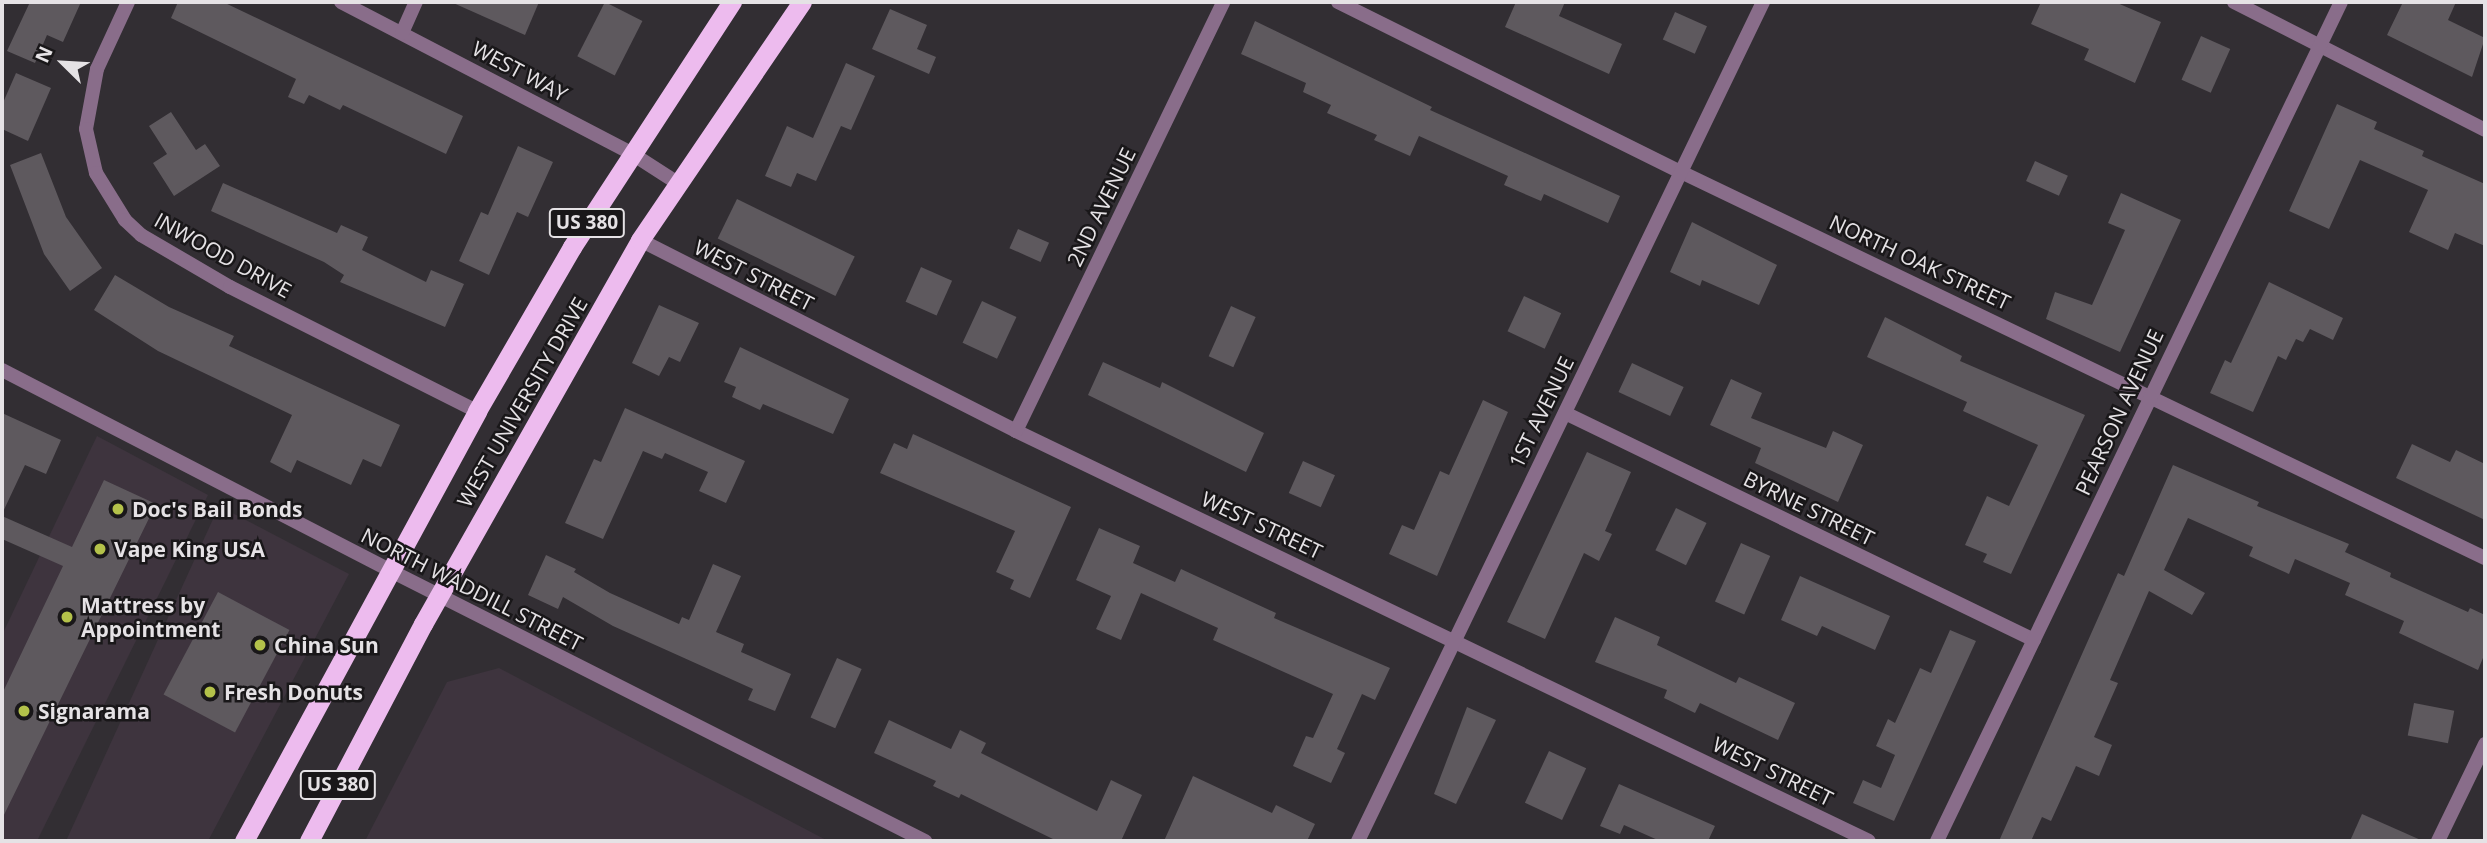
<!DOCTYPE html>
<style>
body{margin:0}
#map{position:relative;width:2487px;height:843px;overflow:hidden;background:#322e33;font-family:"Open Sans",sans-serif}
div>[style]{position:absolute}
.built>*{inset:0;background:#3e343e}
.building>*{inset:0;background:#5e595e;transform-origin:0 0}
.minor>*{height:14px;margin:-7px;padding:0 7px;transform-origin:7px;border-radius:7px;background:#896d8a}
.tertiary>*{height:14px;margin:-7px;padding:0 7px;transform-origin:7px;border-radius:7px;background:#896d8a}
.trunk>*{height:19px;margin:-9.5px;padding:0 9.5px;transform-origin:9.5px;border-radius:9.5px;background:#edbbee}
.dots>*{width:19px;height:19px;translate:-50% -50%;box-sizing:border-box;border:4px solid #191719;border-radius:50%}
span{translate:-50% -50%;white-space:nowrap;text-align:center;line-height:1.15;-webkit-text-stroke:5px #191719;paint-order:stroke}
.shield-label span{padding:2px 5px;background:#191719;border:2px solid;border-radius:5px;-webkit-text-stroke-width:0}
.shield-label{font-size:19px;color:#e5e2e5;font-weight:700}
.street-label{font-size:21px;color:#e5e2e5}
.poi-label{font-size:21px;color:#e5e2e5;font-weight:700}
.left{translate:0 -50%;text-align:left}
.frame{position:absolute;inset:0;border:4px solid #e5e2e5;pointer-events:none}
.north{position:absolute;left:28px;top:28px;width:70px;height:70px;-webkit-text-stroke:5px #191719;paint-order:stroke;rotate:294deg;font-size:19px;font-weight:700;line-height:28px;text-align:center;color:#e5e2e5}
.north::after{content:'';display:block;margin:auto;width:24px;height:32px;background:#e5e2e5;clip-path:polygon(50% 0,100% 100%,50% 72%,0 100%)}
</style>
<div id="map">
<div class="built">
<i style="clip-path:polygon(97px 436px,208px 495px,37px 841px,2px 841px,2px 635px)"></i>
<i style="clip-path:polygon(219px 506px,349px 574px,208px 841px,66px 841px)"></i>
<i style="clip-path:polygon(499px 668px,828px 841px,365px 841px,447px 682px)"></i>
</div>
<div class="building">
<i style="clip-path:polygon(30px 2px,81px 2px,63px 42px,47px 35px,35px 63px,7px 51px)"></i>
<i style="clip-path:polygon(178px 2px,223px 2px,463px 116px,446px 154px,343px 105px,340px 110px,309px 95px,304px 104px,288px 97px,296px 79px,171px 18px)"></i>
<i style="clip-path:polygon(451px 2px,539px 2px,525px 35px)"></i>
<i style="left:605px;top:2px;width:42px;height:61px;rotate:27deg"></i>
<i style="clip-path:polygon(1516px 2px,1565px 2px,1559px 16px,1622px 44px,1609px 74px,1505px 27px)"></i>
<i style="clip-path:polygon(2041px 2px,2115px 2px,2161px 22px,2135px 83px,2084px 60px,2089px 49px,2031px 24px)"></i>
<i style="clip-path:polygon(2403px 2px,2456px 2px,2448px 20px,2485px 38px,2472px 77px,2387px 35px)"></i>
<i style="clip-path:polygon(890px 9px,927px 25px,917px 49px,936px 57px,929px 74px,872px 49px)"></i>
<i style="left:1675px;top:12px;width:35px;height:30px;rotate:24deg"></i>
<i style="clip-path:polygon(1255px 21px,1432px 107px,1430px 110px,1620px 196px,1608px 223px,1544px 194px,1541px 201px,1504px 185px,1508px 176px,1419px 136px,1410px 156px,1374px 140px,1377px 135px,1327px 113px,1331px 105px,1303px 92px,1306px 83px,1241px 54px)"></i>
<i style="left:2201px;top:36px;width:32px;height:48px;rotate:24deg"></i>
<i style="clip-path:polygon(846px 63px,875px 76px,851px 130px,841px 126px,816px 181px,797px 173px,791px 187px,765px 176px,787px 126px,813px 138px)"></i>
<i style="clip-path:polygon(16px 73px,51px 88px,28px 141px,2px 129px,2px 105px)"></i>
<i style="clip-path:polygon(2337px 104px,2377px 122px,2374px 129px,2424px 151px,2422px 156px,2485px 184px,2485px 246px,2455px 233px,2448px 250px,2409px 232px,2428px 190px,2360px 160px,2329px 229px,2289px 211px)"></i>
<i style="clip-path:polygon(171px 112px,196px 150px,205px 144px,220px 166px,174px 196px,153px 163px,167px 154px,149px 126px)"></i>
<i style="clip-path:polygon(518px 146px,553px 162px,528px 217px,517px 212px,489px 275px,459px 261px,481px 212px,488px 215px)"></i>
<i style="clip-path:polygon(41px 153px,66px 217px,102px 268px,70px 291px,44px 254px,10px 165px)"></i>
<i style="left:2035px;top:161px;width:36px;height:22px;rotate:24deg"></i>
<i style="clip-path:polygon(223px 183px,337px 233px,341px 225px,368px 237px,362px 250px,426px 282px,431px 270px,464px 284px,445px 327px,340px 282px,344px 275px,324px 262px,211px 211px)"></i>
<i style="clip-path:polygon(2121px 193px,2181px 220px,2120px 352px,2046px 319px,2055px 292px,2092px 305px,2125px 230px,2108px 223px)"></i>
<i style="left:737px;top:199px;width:131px;height:44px;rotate:26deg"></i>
<i style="clip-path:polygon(1692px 222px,1777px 265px,1759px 305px,1702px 280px,1700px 286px,1670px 272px)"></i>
<i style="left:1018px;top:229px;width:34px;height:21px;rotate:24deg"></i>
<i style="left:921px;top:267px;width:34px;height:38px;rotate:24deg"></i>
<i style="clip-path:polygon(115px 275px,169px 307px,234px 336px,229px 346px,400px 425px,381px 467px,363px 459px,351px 485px,297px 460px,291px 473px,270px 462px,292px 415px,158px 351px,94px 310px)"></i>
<i style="clip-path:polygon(2269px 282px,2343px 318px,2333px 340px,2310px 329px,2303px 342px,2296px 339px,2286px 360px,2278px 356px,2253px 412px,2210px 393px,2225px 360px,2231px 363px)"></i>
<i style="left:1524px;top:296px;width:41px;height:39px;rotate:25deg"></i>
<i style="left:982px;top:301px;width:38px;height:46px;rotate:25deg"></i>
<i style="clip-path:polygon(659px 305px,699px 323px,680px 362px,669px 357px,659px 376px,632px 363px)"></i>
<i style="left:1231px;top:306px;width:27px;height:55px;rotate:24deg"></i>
<i style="clip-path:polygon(1885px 317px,1962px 356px,1960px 361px,2085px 415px,2011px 574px,1983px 562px,1987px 554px,1965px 545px,1987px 496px,2009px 506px,2038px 445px,1963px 411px,1967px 402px,1867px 357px)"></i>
<i style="clip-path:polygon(740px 347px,849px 399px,833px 434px,763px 404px,760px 410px,732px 397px,736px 387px,724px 382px)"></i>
<i style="clip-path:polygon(1103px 362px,1160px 388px,1162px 382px,1264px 433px,1246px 472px,1088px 395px)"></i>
<i style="left:1632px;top:363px;width:57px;height:32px;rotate:25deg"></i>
<i style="clip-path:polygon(1731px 379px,1762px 393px,1751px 418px,1826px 448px,1833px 431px,1863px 445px,1838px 502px,1755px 463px,1761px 448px,1710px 425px)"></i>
<i style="clip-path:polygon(1483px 400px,1508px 412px,1437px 576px,1389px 554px,1402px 525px,1414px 530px,1440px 471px,1449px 475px)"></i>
<i style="clip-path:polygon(625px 408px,745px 461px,726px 503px,699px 491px,708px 472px,665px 453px,662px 459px,643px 451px,603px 539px,565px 523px,594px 459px,601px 462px)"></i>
<i style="clip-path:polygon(2px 413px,61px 440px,46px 474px,25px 465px,2px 514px)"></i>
<i style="clip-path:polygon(913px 434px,1071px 507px,1030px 598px,1010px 589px,1014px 580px,996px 572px,1015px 531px,880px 473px,894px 443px,907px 449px)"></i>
<i style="clip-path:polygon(2412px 444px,2450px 462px,2456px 450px,2485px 464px,2485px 520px,2396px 478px)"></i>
<i style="clip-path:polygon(1587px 452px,1631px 472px,1605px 531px,1612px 534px,1599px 561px,1584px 553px,1545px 639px,1507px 622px)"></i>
<i style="left:1303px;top:461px;width:35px;height:35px;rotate:24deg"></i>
<i style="clip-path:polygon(2173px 465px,2259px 502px,2257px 506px,2349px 544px,2345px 552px,2391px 573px,2390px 577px,2468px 612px,2470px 608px,2485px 615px,2485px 653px,2478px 670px,2399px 633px,2404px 621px,2345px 595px,2350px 583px,2295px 559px,2289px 574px,2249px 556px,2253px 547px,2188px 518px,2164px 570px,2205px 593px,2192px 615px,2149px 591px,2110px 680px,2118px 683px,2094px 737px,2112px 745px,2099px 776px,2076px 766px,2051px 821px,2042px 817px,2031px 841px,1999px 841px,2118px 573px,2124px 576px)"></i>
<i style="clip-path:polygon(104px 480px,156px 504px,2px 819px,2px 694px,63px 566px,2px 539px,2px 516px,72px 547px)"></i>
<i style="left:1676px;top:508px;width:34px;height:47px;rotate:26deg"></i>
<i style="clip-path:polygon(1099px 528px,1140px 546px,1133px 563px,1175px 582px,1181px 569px,1276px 613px,1274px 618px,1390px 668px,1375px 700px,1362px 694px,1337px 749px,1345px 753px,1331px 783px,1293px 766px,1306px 736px,1313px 738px,1333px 694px,1213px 640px,1218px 628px,1141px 593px,1121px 640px,1096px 629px,1111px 596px,1076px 580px)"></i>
<i style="left:1741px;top:543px;width:32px;height:64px;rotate:24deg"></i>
<i style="clip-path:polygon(546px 555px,576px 569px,574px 572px,610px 593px,679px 624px,682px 617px,689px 620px,713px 564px,741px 576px,716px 632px,744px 644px,741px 652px,791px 674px,775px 711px,748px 700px,753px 689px,613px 626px,563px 597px,558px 609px,528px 595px)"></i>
<i style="clip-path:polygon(1800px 576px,1890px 616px,1875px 650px,1822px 626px,1817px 636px,1781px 620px)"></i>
<i style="left:218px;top:592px;width:81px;height:116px;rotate:28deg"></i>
<i style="clip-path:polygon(1615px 617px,1660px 637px,1657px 645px,1736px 683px,1739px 677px,1795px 703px,1778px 740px,1700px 703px,1695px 713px,1664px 698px,1667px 690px,1595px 662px)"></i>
<i style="clip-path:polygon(1950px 630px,1976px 641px,1894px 821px,1853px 803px,1863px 780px,1881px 788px,1895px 755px,1876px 746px,1888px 719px,1895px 723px,1920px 668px,1931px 673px)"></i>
<i style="left:837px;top:658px;width:27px;height:65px;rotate:24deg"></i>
<i style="left:2414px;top:703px;width:41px;height:33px;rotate:11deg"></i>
<i style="clip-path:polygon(1467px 707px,1496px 720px,1456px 804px,1434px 794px)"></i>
<i style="clip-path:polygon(889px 720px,951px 749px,960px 730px,986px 743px,981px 753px,1097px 811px,1111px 780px,1142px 795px,1121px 841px,1057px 841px,961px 794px,959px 798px,933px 786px,936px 781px,874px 753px)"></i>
<i style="left:1549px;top:751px;width:41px;height:57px;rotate:25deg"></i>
<i style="clip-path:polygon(1193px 776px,1272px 813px,1276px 805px,1315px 824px,1307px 841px,1164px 841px)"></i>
<i style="clip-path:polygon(1619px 784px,1715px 826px,1708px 841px,1660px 841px,1624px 825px,1620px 834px,1600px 826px)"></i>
<i style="clip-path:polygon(2362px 814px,2423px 841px,2350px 841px)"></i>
</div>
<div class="minor">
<i style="left:128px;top:2px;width:74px;rotate:114.8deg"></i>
<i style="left:97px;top:69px;width:61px;rotate:100.4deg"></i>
<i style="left:86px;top:129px;width:45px;rotate:77.2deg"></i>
<i style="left:96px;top:173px;width:55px;rotate:58.3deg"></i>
<i style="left:125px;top:220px;width:22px;rotate:43deg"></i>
<i style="left:141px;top:235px;width:103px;rotate:30.3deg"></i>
<i style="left:230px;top:287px;width:276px;rotate:26.7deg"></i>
<i style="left:341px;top:2px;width:327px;rotate:27.5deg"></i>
<i style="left:631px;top:153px;width:54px;rotate:32.8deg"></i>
<i style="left:1338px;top:2px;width:383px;rotate:26.4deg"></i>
<i style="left:1681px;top:172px;width:892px;rotate:25.65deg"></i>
<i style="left:2234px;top:2px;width:282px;rotate:27deg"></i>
<i style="left:402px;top:33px;width:34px;rotate:-66deg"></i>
<i style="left:640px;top:240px;width:422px;rotate:26.9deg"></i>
<i style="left:1016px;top:431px;width:946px;rotate:25.67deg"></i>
<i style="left:2px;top:370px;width:436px;rotate:27.3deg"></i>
<i style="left:1565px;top:413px;width:521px;rotate:25.83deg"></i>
<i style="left:1016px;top:431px;width:476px;rotate:-64.2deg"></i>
<i style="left:1358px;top:841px;width:932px;rotate:-64.23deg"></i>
<i style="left:1937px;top:841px;width:931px;rotate:-64.29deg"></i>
<i style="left:2438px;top:841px;width:108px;rotate:-64.1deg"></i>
</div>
<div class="tertiary">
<i style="left:389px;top:570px;width:601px;rotate:26.82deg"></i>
</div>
<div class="trunk">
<i style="left:244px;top:841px;width:489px;rotate:-61.5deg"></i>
<i style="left:477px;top:411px;width:190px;rotate:-59.9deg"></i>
<i style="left:572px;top:247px;width:293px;rotate:-56.9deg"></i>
<i style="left:309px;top:841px;width:245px;rotate:-62.3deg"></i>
<i style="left:423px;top:624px;width:441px;rotate:-60.5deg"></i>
<i style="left:640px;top:240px;width:288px;rotate:-55.8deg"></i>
</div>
<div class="dots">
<i style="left:118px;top:509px;background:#b4c24a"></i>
<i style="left:100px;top:549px;background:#b4c24a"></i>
<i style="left:67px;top:617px;background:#b4c24a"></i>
<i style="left:260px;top:645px;background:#b4c24a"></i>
<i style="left:210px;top:692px;background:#b4c24a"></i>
<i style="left:24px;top:711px;background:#b4c24a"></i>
</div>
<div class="shield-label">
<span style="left:587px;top:223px">US 380</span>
<span style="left:338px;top:785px">US 380</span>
</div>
<div class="street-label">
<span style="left:520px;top:71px;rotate:28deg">WEST WAY</span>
<span style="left:1101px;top:207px;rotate:-64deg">2ND AVENUE</span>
<span style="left:223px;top:255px;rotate:29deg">INWOOD DRIVE</span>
<span style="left:1920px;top:262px;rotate:25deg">NORTH OAK STREET</span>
<span style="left:754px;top:275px;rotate:27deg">WEST STREET</span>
<span style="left:522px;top:402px;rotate:-60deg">WEST UNIVERSITY DRIVE</span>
<span style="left:1541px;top:412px;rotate:-64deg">1ST AVENUE</span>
<span style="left:2119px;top:412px;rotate:-65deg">PEARSON AVENUE</span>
<span style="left:1809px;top:508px;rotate:26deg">BYRNE STREET</span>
<span style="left:1262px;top:525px;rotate:25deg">WEST STREET</span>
<span style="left:472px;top:589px;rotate:27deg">NORTH WADDILL STREET</span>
<span style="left:1773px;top:771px;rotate:26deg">WEST STREET</span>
</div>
<div class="poi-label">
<span class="left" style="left:132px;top:509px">Doc's Bail Bonds</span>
<span class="left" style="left:114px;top:549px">Vape King USA</span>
<span class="left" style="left:81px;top:617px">Mattress by<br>Appointment</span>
<span class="left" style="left:274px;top:645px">China Sun</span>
<span class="left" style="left:224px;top:692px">Fresh Donuts</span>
<span class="left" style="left:38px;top:711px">Signarama</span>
</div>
<div class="frame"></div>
<div class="north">N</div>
</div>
